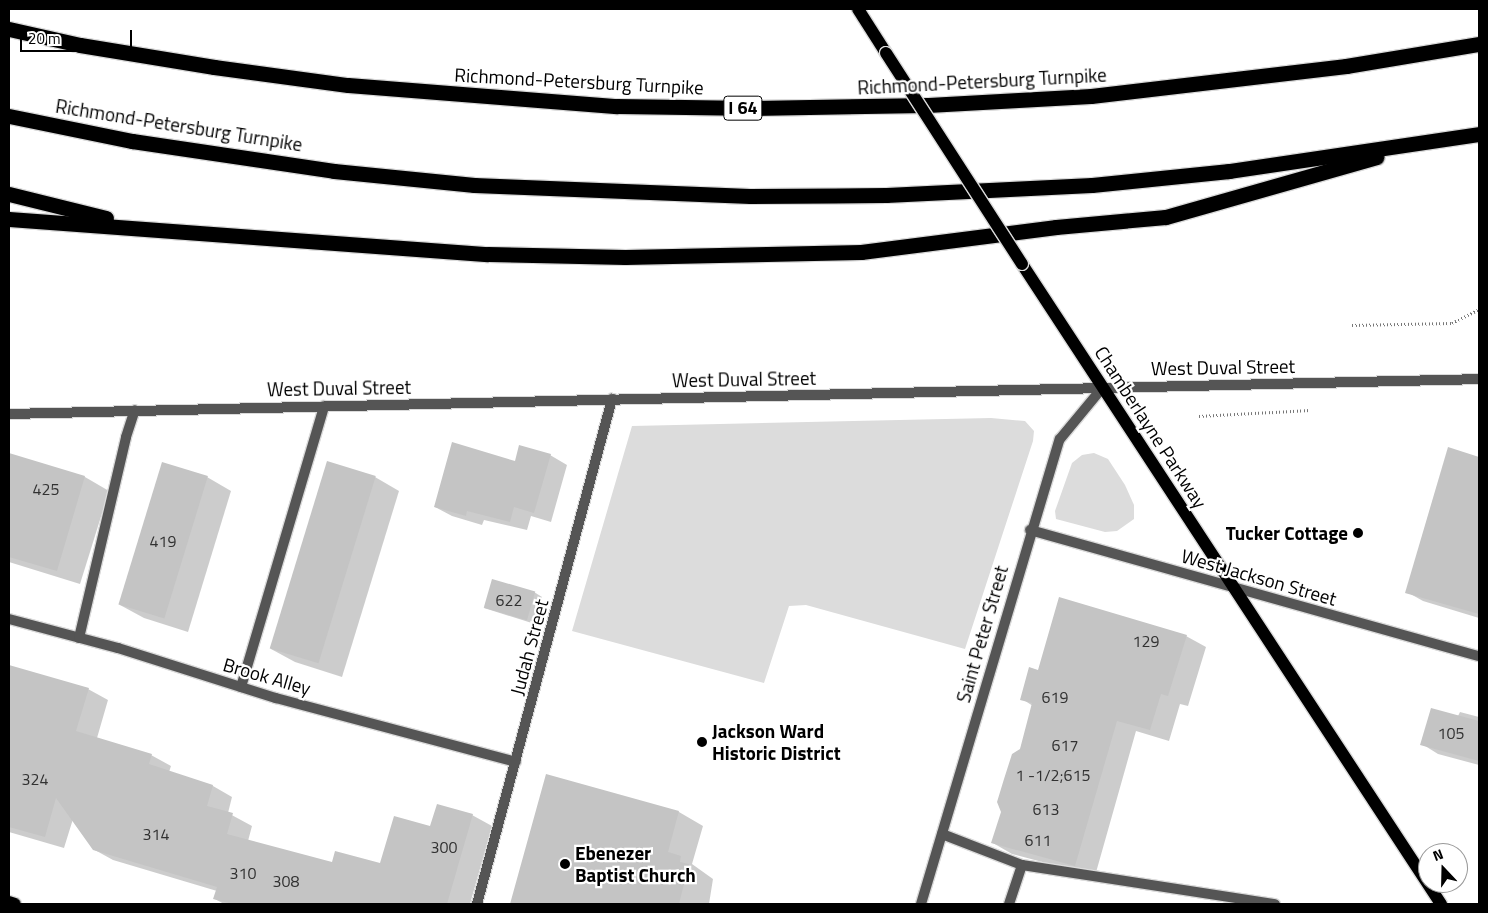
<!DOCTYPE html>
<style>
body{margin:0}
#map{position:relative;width:1488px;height:913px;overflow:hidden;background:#fff;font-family:"Titillium Web",sans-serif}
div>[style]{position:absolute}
.green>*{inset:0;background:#dcdcdc}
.shadow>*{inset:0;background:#0003}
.building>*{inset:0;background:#c4c4c4;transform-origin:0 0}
.path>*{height:3px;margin-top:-1.5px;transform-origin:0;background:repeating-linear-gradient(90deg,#777 0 1px,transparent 0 3.5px)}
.roads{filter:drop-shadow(1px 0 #dbdbdb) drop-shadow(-1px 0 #dbdbdb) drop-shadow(0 1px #dbdbdb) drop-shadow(0 -1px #dbdbdb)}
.lane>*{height:10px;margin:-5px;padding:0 5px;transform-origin:5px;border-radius:5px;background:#555}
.street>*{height:10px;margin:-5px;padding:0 5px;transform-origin:5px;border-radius:5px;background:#555}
.primary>*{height:12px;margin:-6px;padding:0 6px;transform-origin:6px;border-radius:6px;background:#000}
.highway>*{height:15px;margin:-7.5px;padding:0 7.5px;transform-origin:7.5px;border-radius:7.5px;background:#000}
.bridges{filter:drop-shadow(1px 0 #dbdbdb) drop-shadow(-1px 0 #dbdbdb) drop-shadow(0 1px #dbdbdb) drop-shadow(0 -1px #dbdbdb)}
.primary-bridge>*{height:12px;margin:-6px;padding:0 6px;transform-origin:6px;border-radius:6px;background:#000}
.dots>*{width:14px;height:14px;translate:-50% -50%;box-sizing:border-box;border:2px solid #fff;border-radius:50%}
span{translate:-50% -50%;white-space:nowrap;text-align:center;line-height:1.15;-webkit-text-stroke:4.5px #fff;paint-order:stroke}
.number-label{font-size:16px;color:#313131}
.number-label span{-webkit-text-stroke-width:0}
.shield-label span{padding:1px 4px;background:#fff;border:1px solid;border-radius:4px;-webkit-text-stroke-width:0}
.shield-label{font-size:18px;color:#000;font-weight:700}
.street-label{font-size:19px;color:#000}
.poi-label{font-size:19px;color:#000;font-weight:700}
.right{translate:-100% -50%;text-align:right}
.left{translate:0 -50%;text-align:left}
.frame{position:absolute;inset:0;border:10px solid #000;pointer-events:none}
.north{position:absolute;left:1418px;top:843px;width:50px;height:50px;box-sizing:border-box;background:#fff;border:1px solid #999;border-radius:50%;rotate:339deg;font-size:14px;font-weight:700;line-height:20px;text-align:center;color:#000}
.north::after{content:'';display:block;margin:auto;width:18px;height:22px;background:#000;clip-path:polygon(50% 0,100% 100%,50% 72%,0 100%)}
.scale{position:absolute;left:20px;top:30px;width:112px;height:22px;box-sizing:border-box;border:2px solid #000;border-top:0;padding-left:6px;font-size:15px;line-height:18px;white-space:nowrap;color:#000;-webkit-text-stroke:4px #fff;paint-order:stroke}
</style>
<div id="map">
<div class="green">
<i style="clip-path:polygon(991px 418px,1025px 421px,1034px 431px,1033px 441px,965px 649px,806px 605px,789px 606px,764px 683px,572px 631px,632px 426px)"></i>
<i style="clip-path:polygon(1094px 453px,1108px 459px,1125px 485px,1134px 505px,1134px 519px,1117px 531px,1105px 532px,1056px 519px,1055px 511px,1072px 463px,1082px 455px)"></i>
</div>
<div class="shadow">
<i style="clip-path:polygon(1449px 449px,1479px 459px,1479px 618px,1423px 601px,1407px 592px)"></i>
<i style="clip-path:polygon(9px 454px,85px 477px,109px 491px,80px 584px,9px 562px)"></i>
<i style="clip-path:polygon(550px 455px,567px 465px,551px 522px,531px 516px,527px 530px,484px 520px,482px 525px,452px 516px,435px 507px,516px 462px)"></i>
<i style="clip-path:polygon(207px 477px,231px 491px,188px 632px,144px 618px,120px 605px)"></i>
<i style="clip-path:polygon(375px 477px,399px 491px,342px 677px,295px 662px,271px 649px)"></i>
<i style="clip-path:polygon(534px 592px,542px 597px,535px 624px,484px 608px)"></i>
<i style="clip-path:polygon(1186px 636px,1206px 647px,1188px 706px,1180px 704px,1169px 741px,1136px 731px,1095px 876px,1012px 854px,993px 843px,1033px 706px,1022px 699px,1038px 671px)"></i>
<i style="clip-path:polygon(9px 666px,88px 689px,108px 700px,97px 738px,151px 755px,171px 766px,169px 772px,213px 786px,232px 797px,228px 813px,252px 826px,248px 841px,333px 864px,381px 865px,431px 828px,472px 815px,492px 826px,470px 904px,224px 904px,215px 899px,217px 891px,113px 860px,93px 849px,73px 819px,64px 848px,9px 832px)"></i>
<i style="clip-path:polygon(1460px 712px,1479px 717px,1479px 765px,1438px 754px,1422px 744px,1458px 716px)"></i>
<i style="clip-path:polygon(547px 776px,679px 812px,703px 826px,692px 864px,713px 879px,709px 904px,512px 904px)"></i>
</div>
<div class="building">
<i style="clip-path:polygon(452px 442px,515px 461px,519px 445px,551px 454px,534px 513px,514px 507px,510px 522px,467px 511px,466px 516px,434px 507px)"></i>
<i style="clip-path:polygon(1448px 447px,1479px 457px,1479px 614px,1405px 593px)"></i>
<i style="clip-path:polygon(9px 453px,85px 476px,57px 571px,9px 557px)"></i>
<i style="left:327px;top:461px;width:51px;height:196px;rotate:17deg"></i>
<i style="left:162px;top:462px;width:48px;height:149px;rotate:17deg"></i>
<i style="left:492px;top:579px;width:45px;height:30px;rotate:16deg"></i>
<i style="clip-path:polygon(1059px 597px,1187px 635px,1168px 696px,1161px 694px,1150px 730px,1117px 721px,1075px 866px,991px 843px,1001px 812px,997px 802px,1004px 779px,1012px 754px,1020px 749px,1032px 703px,1020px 700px,1029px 667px,1038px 670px)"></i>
<i style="clip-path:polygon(9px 665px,89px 688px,76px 731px,152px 754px,149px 764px,213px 785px,207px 806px,233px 813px,227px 834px,332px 862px,335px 851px,380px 863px,394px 816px,430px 826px,437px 804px,473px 814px,447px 904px,232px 904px,213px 899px,217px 887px,93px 850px,56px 798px,45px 837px,9px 827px)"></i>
<i style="clip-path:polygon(1431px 708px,1479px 721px,1479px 761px,1420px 745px)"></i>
<i style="clip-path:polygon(546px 774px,679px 811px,668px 852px,681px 856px,680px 862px,689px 864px,679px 904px,510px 904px)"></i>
</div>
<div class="path">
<i style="left:1352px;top:325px;width:100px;rotate:-1.1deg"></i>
<i style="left:1452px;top:323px;width:30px;rotate:-27deg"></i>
<i style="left:1199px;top:416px;width:111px;rotate:-3.1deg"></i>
</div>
<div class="roads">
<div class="lane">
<i style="left:9px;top:619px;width:113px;rotate:14.9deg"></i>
<i style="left:118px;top:648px;width:166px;rotate:17.6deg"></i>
<i style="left:276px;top:698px;width:248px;rotate:14.9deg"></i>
<i style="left:79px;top:638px;width:206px;rotate:-76.8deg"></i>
<i style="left:126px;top:437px;width:28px;rotate:-72deg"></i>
<i style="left:241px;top:687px;width:293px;rotate:-73.5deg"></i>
<i style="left:942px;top:834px;width:86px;rotate:21.2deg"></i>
<i style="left:1022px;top:865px;width:41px;rotate:108.4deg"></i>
<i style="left:1022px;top:865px;width:256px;rotate:8.8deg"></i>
</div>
<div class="street">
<i style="left:9px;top:414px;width:1470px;rotate:-1.36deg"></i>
<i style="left:1030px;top:530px;width:466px;rotate:15.7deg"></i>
<i style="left:477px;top:904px;width:523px;rotate:-75.03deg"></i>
<i style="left:921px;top:904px;width:485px;rotate:-73.4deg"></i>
<i style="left:1060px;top:439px;width:67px;rotate:-50.4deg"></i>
</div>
<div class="primary">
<i style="left:858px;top:9px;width:52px;rotate:57.5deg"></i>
<i style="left:1022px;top:264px;width:765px;rotate:56.79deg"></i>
<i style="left:9px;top:902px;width:6px;rotate:18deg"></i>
</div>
<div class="highway">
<i style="left:9px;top:29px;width:73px;rotate:12.7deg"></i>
<i style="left:80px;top:45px;width:136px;rotate:9.3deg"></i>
<i style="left:214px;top:67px;width:135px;rotate:7.7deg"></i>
<i style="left:348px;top:85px;width:270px;rotate:4.5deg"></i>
<i style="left:617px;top:106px;width:136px;rotate:0.8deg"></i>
<i style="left:753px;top:108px;width:175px;rotate:-1deg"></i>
<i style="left:928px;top:105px;width:163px;rotate:-3.2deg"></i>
<i style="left:1091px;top:96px;width:257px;rotate:-6.7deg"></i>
<i style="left:1346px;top:66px;width:135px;rotate:-9.4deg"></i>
<i style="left:9px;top:116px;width:126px;rotate:11.5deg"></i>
<i style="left:132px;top:141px;width:204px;rotate:8.4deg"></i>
<i style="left:334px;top:171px;width:141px;rotate:5.7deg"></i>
<i style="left:474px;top:185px;width:276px;rotate:2.3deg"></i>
<i style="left:750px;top:196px;width:136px;rotate:-0.4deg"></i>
<i style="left:886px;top:195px;width:206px;rotate:-2.8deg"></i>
<i style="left:1092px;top:185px;width:138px;rotate:-5.8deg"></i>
<i style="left:1229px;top:171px;width:253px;rotate:-8.4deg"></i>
<i style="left:9px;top:194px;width:100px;rotate:13.9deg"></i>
<i style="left:9px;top:219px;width:480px;rotate:4.2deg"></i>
<i style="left:488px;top:254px;width:137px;rotate:1.3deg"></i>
<i style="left:625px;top:257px;width:236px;rotate:-1.2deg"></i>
<i style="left:861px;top:252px;width:197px;rotate:-7.3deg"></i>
<i style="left:1056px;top:227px;width:110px;rotate:-5.2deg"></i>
<i style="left:1166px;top:217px;width:219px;rotate:-15.9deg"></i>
</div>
</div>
<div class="bridges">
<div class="primary-bridge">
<i style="left:886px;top:53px;width:251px;rotate:57.2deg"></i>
</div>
</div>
<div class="dots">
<i style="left:1358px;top:533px;background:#000"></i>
<i style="left:702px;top:742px;background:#000"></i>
<i style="left:565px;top:864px;background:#000"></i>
</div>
<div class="number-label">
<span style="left:46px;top:489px">425</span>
<span style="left:163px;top:541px">419</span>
<span style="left:509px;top:600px">622</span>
<span style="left:1146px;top:641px">129</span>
<span style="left:1055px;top:697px">619</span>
<span style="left:1451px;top:733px">105</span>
<span style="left:1065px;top:745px">617</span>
<span style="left:1053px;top:775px">1 -1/2;615</span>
<span style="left:35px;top:779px">324</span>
<span style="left:1046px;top:809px">613</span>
<span style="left:156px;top:834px">314</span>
<span style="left:1038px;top:840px">611</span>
<span style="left:444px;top:847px">300</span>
<span style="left:243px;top:873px">310</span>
<span style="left:286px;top:881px">308</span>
</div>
<div class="shield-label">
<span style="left:743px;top:108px">I 64</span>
</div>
<div class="street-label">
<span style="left:579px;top:81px;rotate:3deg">Richmond-Petersburg Turnpike</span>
<span style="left:982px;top:81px;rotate:-3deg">Richmond-Petersburg Turnpike</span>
<span style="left:179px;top:125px;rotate:9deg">Richmond-Petersburg Turnpike</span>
<span style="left:1223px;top:367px;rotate:-1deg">West Duval Street</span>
<span style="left:744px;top:379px;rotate:-1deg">West Duval Street</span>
<span style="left:339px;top:388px;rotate:-1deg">West Duval Street</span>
<span style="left:1151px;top:427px;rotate:57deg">Chamberlayne Parkway</span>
<span style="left:1259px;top:577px;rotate:16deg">West Jackson Street</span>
<span style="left:982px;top:634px;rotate:-74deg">Saint Peter Street</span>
<span style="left:529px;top:647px;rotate:-75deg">Judah Street</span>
<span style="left:267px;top:676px;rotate:16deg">Brook Alley</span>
</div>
<div class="poi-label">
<span class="right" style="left:1348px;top:533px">Tucker Cottage</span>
<span class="left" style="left:712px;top:742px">Jackson Ward<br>Historic District</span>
<span class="left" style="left:575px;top:864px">Ebenezer<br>Baptist Church</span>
</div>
<div class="frame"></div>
<div class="north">N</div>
<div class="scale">20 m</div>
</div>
